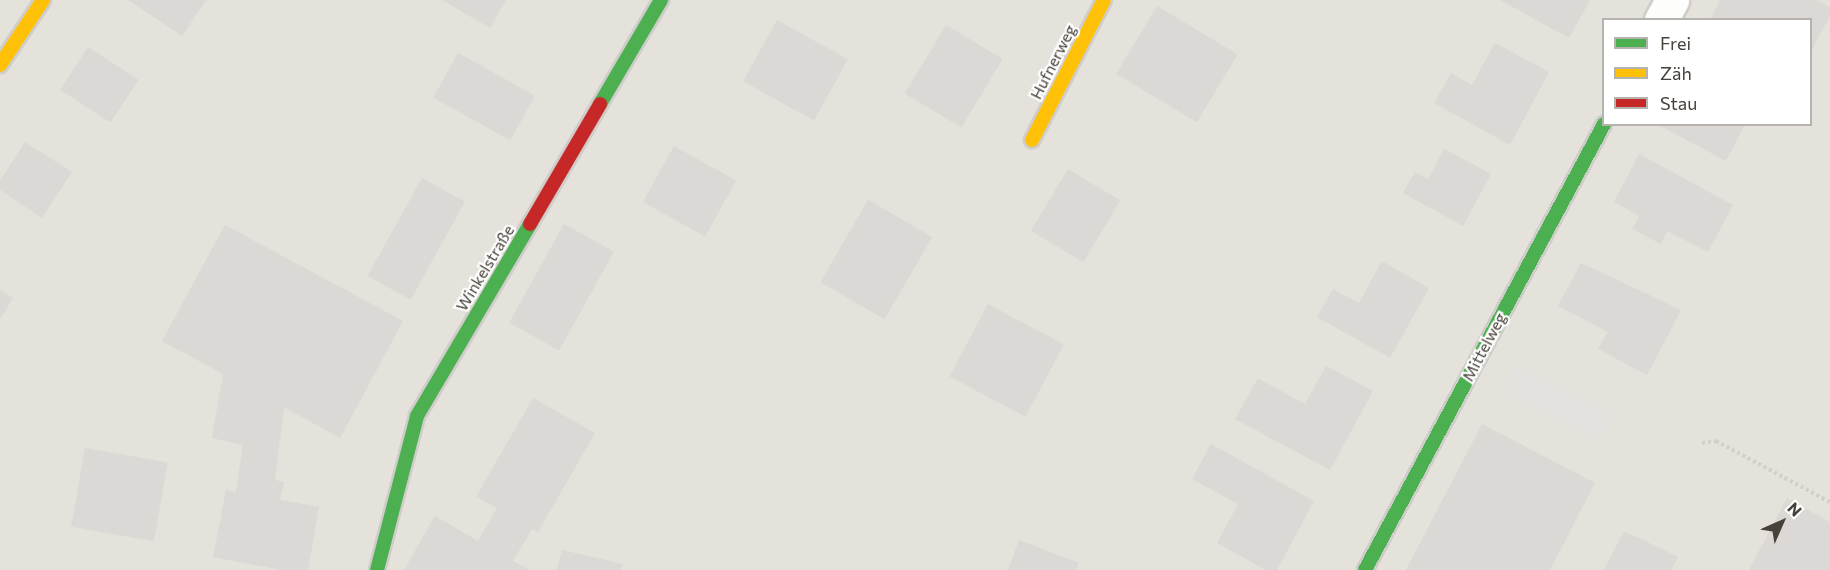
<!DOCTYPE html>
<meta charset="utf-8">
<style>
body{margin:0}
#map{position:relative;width:1830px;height:570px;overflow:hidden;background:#f1efed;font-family:Commissioner,sans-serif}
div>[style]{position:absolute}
.residential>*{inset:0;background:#e5e1db}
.parking>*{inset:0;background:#e3e0de;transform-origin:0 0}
.building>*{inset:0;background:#dbd8d5;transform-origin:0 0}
.path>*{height:4px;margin-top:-2px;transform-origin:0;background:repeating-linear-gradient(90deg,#d1cfcb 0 3px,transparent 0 6px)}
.roads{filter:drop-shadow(2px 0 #cfcdca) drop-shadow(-2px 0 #cfcdca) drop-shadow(0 2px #cfcdca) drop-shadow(0 -2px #cfcdca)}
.street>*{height:33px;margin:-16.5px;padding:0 16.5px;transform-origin:16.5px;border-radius:16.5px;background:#fdfdfc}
.fast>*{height:14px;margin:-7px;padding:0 7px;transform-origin:7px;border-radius:7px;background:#4caf50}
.slow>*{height:14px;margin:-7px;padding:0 7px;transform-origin:7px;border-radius:7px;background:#ffc107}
.jam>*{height:14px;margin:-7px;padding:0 7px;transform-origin:7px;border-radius:7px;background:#c62828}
span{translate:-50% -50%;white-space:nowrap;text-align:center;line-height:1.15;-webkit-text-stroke:4.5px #fff;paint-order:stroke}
.street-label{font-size:16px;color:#474139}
.legend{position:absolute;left:1602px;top:18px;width:210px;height:108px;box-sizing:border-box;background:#fff;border:2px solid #b5b3b0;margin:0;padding:8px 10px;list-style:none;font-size:18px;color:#474139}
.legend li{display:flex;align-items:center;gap:12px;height:30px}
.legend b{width:30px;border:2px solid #b5b3b0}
.north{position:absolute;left:1752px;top:492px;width:60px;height:60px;-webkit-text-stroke:4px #fff;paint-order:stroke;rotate:45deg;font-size:16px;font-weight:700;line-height:24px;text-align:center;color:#474139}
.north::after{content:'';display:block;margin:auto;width:21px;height:27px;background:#474139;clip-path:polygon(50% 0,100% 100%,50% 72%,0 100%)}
</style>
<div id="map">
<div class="residential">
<i style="clip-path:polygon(evenodd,0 0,1830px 0,1830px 570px,0 570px,0 0,1604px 20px,1810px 20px,1810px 124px,1604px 124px,1604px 20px)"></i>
</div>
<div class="parking">
<i style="left:1516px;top:364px;width:111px;height:35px;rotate:27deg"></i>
</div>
<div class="building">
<i style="clip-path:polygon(128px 0,206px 0,182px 36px)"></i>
<i style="clip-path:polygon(442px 0,506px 0,490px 28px)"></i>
<i style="clip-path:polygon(1500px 0,1590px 0,1569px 38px)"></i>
<i style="clip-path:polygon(1720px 0,1817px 0,1830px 7px,1830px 16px,1810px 53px,1810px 20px,1710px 20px)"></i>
<i style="left:1157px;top:6px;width:94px;height:79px;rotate:31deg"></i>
<i style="left:777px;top:20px;width:81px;height:70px;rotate:29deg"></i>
<i style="left:946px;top:25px;width:66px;height:80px;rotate:31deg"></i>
<i style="clip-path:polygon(1495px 43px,1549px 72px,1510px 145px,1434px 103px,1451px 73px,1472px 85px)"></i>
<i style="left:88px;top:47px;width:60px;height:51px;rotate:33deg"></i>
<i style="left:458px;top:53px;width:88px;height:51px;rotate:29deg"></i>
<i style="clip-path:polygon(1657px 124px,1745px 124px,1726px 161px)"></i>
<i style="clip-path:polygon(25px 142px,72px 172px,42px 218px,0 190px,0 181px)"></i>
<i style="left:674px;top:146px;width:71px;height:64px;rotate:29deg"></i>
<i style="clip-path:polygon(1444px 149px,1491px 174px,1463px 226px,1403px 193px,1415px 172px,1428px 179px)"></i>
<i style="clip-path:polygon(1639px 154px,1733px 205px,1708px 252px,1667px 231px,1661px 244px,1632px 229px,1639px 216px,1614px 202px)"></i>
<i style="left:1068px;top:169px;width:61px;height:72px;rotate:31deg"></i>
<i style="left:422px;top:178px;width:49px;height:112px;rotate:29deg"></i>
<i style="left:868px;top:200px;width:74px;height:95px;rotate:30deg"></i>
<i style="left:564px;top:224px;width:57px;height:113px;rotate:29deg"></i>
<i style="clip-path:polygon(225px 225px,403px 321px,340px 438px,284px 407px,275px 480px,284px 482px,280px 500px,319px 507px,308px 570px,281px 570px,213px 557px,226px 490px,236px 492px,243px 445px,212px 438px,223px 374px,162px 341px)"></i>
<i style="clip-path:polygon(1382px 261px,1429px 288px,1390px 358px,1317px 317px,1333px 289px,1359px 303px)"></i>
<i style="clip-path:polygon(1581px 263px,1681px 310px,1647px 375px,1598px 349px,1608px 332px,1558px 306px)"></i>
<i style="clip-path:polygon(0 290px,13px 298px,0 319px)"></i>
<i style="left:988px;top:304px;width:86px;height:82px;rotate:28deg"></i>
<i style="clip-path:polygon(1326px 366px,1373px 391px,1330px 470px,1235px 419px,1258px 378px,1305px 404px)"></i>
<i style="clip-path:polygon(533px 398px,595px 433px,538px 532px,532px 529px,513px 561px,529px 570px,404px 570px,435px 516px,478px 541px,497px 508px,476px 497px)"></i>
<i style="clip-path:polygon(1482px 424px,1595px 483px,1550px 570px,1406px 570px)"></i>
<i style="clip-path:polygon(1211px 444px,1314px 501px,1277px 570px,1266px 570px,1217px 543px,1238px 504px,1192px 479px)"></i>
<i style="left:85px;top:448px;width:84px;height:80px;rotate:10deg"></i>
<i style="clip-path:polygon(1787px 498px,1830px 522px,1830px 570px,1749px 570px)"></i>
<i style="clip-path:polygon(1624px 531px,1678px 557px,1671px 570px,1604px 570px)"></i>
<i style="clip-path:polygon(1019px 540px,1079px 563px,1076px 570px,1008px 570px)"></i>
<i style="clip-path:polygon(562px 550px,623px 564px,621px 570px,557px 570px)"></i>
</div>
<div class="path">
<i style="left:1702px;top:443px;width:14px;rotate:-8deg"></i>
<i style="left:1716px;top:441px;width:129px;rotate:28.2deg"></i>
</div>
<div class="roads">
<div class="street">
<i style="left:1661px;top:20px;width:23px;rotate:-61deg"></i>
</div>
<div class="fast">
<i style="left:600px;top:104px;width:121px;rotate:-59.6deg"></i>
<i style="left:377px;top:570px;width:159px;rotate:-75.4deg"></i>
<i style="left:417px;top:416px;width:223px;rotate:-59.5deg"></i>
<i style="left:1365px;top:570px;width:506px;rotate:-61.81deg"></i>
</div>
<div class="slow">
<i style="left:0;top:65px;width:78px;rotate:-56.5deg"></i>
<i style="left:1032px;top:140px;width:157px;rotate:-62.8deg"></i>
</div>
<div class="jam">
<i style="left:530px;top:224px;width:139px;rotate:-59.7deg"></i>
</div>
</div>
<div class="street-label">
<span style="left:1053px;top:62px;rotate:-63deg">Hufnerweg</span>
<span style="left:485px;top:268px;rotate:-59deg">Winkelstraße</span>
<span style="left:1484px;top:347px;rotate:-62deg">Mittelweg</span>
</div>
<ul class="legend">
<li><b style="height:8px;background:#4caf50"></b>Frei</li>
<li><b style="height:8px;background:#ffc107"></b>Zäh</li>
<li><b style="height:8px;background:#c62828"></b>Stau</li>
</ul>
<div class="north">N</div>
</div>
